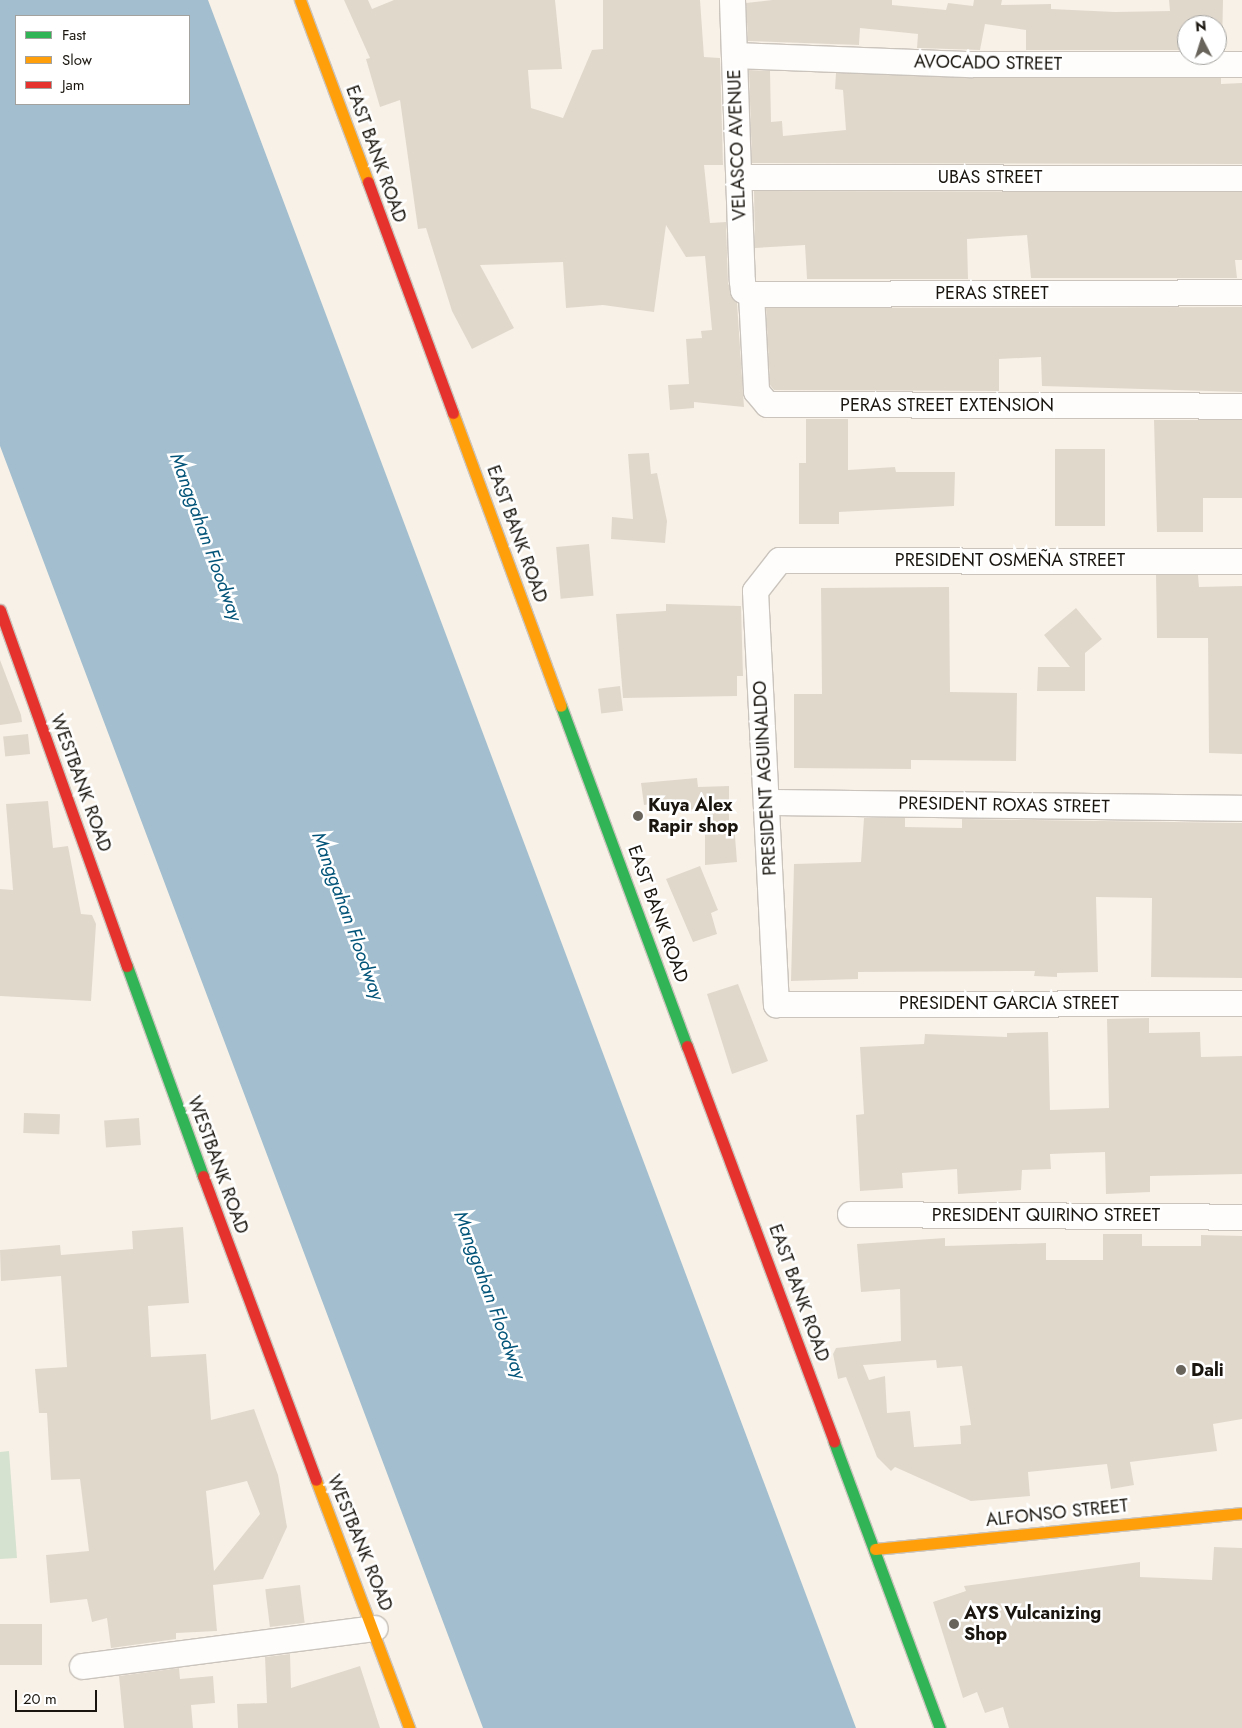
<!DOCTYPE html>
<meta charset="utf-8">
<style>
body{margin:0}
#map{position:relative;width:1242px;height:1728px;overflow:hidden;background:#f8f1e7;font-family:Jost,sans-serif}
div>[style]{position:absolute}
.green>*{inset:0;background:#d6e2d0}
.water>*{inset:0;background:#a3bfcf}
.building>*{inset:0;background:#e1d8cc;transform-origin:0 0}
.roads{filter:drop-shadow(1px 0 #cac4bd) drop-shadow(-1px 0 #cac4bd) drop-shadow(0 1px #cac4bd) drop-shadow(0 -1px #cac4bd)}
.street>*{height:25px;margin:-12.5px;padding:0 12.5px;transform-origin:12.5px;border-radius:12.5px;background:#fefdfb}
.fast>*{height:11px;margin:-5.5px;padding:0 5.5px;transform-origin:5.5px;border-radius:5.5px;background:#30b455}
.slow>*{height:11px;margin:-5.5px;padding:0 5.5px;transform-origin:5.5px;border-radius:5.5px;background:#ff9f0a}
.jam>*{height:11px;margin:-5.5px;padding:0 5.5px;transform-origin:5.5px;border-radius:5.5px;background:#e5322d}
.dots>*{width:14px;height:14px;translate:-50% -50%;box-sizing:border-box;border:2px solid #fff;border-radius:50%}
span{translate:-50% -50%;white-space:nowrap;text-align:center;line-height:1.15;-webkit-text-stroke:5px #fff;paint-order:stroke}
.street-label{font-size:18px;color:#1a160f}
.poi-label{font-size:18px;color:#1a160f;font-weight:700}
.left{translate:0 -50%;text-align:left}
.water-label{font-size:19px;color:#035479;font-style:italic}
.legend{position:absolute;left:15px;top:15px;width:175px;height:90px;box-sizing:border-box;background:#fff;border:1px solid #a3a29f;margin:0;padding:6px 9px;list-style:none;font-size:15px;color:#1a160f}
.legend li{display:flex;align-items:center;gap:10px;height:25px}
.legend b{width:25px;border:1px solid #a3a29f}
.north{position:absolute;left:1177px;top:15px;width:50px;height:50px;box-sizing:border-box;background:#fff;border:1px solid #a3a29f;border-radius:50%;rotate:355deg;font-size:14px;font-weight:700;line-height:20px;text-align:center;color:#1a160f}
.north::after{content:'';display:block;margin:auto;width:18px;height:22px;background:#68635b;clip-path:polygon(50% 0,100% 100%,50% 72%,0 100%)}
.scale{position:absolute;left:15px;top:1690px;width:82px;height:22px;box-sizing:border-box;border:2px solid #1a160f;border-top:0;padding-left:6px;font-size:15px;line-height:18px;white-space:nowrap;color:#1a160f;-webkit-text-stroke:4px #fff;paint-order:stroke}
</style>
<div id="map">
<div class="green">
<i style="clip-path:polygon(9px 1451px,17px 1558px,0 1559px,0 1452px)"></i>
</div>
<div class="water">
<i style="clip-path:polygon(evenodd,0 0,208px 0,856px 1728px,483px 1728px,0 446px,0 0,16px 16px,189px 16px,189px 104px,16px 104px,16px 16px)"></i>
</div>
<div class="building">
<i style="clip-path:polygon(344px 0,368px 0,372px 9px,394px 0,555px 0,562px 69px,528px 70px,531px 108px,563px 118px,592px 50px,603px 49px,603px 0,700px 0,704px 57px,720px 58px,723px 165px,704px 165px,710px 223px,726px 222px,728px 283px,737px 303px,744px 407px,694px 402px,694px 408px,670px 410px,668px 385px,689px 384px,686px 339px,702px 338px,701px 331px,712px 330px,705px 256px,686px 257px,666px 225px,654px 312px,603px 305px,566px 308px,563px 262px,480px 265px,514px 328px,472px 349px,452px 311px,426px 228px,418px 229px,400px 100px,380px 107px,366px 59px,370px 58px)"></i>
<i style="clip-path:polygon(772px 0,892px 0,892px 5px,946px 10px,948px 3px,973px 6px,974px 0,1002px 0,1001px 5px,1051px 4px,1051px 9px,1115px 12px,1170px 11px,1169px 0,1223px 0,1222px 50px,1217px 50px,1217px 25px,1187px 25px,1187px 50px,1026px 50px,1026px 30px,985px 24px,980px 50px,917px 48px,918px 34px,860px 28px,859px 45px,748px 41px,746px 3px)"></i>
<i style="clip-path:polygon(749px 70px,770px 71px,771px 122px,782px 121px,783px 136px,846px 130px,843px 90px,835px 89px,836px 73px,1221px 78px,1221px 84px,1242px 83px,1242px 164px,752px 163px)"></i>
<i style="clip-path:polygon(754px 191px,1242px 192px,1242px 260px,1235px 260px,1237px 278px,1031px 278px,1027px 235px,967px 239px,968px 279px,807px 279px,805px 245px,755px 248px)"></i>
<i style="clip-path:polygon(1242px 307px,1242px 392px,1042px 386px,1041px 357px,999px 359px,999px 391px,774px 390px,770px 385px,766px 308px)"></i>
<i style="clip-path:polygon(806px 419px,848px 419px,848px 470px,895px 467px,896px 472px,955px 472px,954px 506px,839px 512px,839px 524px,799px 524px,799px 463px,806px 463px)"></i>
<i style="clip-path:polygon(1154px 420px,1242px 420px,1242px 498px,1203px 498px,1203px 532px,1157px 532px)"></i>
<i style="left:1055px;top:449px;width:50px;height:77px"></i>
<i style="clip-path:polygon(649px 453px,651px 474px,657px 473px,667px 521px,665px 543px,611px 539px,612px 517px,633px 519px,628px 454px)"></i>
<i style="left:589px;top:544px;width:52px;height:33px;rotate:85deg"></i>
<i style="clip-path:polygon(1156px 575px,1198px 575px,1199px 587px,1242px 586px,1242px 754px,1209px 753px,1208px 638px,1157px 638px)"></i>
<i style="clip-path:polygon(949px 587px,950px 692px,1017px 693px,1016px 761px,911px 760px,911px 769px,794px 768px,794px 694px,822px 694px,821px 588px)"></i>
<i style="clip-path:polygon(666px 604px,741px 606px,743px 676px,737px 676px,737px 696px,623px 698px,616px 614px,666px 611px)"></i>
<i style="clip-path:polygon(1076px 608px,1102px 639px,1085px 653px,1085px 691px,1037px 691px,1038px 667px,1070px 667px,1044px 635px)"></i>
<i style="clip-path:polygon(0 660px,21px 715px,22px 722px,0 725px)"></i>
<i style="left:620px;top:686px;width:25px;height:22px;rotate:83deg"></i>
<i style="left:28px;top:734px;width:20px;height:25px;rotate:84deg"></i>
<i style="clip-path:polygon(697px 778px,698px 787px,729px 786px,729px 824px,734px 823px,737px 862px,705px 865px,705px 809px,682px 810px,682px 800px,644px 805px,641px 783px)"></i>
<i style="clip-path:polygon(48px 801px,53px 848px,68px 846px,81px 914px,92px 915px,96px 924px,91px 1001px,0 996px,0 889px,13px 890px,6px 804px)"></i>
<i style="clip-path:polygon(864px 818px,905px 818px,905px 827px,962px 828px,962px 819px,1242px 823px,1242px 978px,1151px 977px,1152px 898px,1096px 897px,1098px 972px,1057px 973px,1057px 977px,1034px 976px,1035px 971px,858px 972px,858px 979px,791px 981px,794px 864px,861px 862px)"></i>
<i style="clip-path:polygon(700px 866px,718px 910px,711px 913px,717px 934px,693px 942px,666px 879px)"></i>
<i style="clip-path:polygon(738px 984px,768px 1061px,732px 1074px,707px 994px)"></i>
<i style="clip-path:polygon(1149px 1018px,1149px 1033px,1200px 1032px,1201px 1057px,1242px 1056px,1242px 1174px,1150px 1176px,1150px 1192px,1106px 1194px,1105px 1152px,1050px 1154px,1051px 1169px,1022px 1170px,1021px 1190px,958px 1194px,957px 1169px,902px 1173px,903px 1188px,860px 1191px,856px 1115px,864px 1114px,860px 1047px,924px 1044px,925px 1034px,1007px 1037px,1007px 1033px,1048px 1032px,1050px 1110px,1109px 1108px,1107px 1019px)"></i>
<i style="left:24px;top:1113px;width:36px;height:20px;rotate:2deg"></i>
<i style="left:139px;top:1118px;width:27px;height:35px;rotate:86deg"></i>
<i style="clip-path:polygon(evenodd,183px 1227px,189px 1303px,148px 1306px,151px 1357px,206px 1354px,211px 1420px,254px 1409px,278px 1475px,287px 1527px,263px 1579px,213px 1585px,217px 1631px,176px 1633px,176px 1639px,111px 1648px,107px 1618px,92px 1622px,87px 1599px,50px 1603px,46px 1555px,89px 1551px,80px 1479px,51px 1480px,47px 1413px,39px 1413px,35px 1369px,67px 1367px,61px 1276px,1px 1281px,0 1250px,60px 1245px,61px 1255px,133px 1249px,132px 1231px,183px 1227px,247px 1481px,260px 1514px,214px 1571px,206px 1491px,247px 1481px)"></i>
<i style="clip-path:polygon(evenodd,1103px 1234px,1142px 1234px,1142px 1246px,1201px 1246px,1201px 1235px,1242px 1236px,1242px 1419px,1213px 1424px,1217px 1451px,1130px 1462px,1134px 1485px,1111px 1489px,1107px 1464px,1028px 1472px,1030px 1496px,971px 1501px,895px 1467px,891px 1471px,877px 1457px,846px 1377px,838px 1379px,833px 1354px,836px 1348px,901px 1341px,900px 1289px,861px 1292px,857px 1244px,945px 1238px,945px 1246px,1046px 1243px,1046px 1260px,1103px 1260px,1103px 1234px,936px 1360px,937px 1368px,962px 1366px,971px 1425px,960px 1426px,961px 1444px,914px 1447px,910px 1411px,887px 1413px,885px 1376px,869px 1380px,863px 1365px,936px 1360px)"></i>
<i style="clip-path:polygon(1214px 1547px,1242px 1548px,1242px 1728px,1009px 1728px,1003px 1707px,985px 1713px,977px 1692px,963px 1698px,933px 1602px,966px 1591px,964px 1586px,1140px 1562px,1140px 1577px,1212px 1580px)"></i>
<i style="left:300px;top:1585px;width:38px;height:35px;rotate:83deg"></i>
<i style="left:0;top:1624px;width:42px;height:41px"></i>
<i style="clip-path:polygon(290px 1654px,291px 1688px,360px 1666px,380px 1728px,238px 1728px,237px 1704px,267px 1703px,265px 1657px)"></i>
<i style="clip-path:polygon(179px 1668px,180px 1679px,213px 1676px,215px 1703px,191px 1705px,193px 1728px,124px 1728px,119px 1676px)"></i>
</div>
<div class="roads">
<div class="street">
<i style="left:732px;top:0;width:281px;rotate:88deg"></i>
<i style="left:742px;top:281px;width:9px;rotate:84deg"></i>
<i style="left:743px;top:290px;width:9px;rotate:27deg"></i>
<i style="left:751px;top:294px;width:491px;rotate:-0.2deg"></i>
<i style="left:734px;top:55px;width:238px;rotate:2.2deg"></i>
<i style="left:972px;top:64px;width:270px"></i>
<i style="left:739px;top:177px;width:503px;rotate:0.11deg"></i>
<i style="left:751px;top:294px;width:97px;rotate:87deg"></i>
<i style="left:756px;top:391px;width:17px;rotate:50deg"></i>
<i style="left:767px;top:404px;width:475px;rotate:0.2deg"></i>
<i style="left:1242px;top:561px;width:463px;rotate:-179.9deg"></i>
<i style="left:779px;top:560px;width:39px;rotate:128deg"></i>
<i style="left:755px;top:591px;width:414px;rotate:87.1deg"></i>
<i style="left:776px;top:1004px;width:466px;rotate:-0.1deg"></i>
<i style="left:766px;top:802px;width:476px;rotate:0.7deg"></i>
<i style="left:850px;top:1214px;width:392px;rotate:0.4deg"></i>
<i style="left:82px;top:1666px;width:295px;rotate:-7.4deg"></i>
</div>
<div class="fast">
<i style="left:561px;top:706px;width:363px;rotate:69.7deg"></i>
<i style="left:127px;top:966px;width:223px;rotate:70.1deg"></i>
<i style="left:834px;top:1442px;width:305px;rotate:69.7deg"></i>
</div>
<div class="slow">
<i style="left:300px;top:0;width:194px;rotate:69.5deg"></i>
<i style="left:453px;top:413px;width:312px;rotate:69.8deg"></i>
<i style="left:316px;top:1480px;width:265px;rotate:69.4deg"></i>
<i style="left:875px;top:1549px;width:369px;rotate:-5.6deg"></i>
</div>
<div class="jam">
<i style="left:368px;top:182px;width:246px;rotate:69.8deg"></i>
<i style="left:0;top:610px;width:378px;rotate:70.4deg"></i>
<i style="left:687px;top:1046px;width:422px;rotate:69.6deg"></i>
<i style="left:203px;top:1176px;width:324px;rotate:69.6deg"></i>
</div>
</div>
<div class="dots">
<i style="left:638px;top:816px;background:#68635b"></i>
<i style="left:1181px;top:1370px;background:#68635b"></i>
<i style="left:954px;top:1624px;background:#68635b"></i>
</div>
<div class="street-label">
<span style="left:988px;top:63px;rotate:1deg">AVOCADO STREET</span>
<span style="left:737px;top:145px;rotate:-92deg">VELASCO AVENUE</span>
<span style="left:376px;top:154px;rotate:70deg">EAST BANK ROAD</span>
<span style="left:990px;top:177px">UBAS STREET</span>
<span style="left:992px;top:293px">PERAS STREET</span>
<span style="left:947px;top:405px">PERAS STREET EXTENSION</span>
<span style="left:517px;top:534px;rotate:70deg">EAST BANK ROAD</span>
<span style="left:1010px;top:560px">PRESIDENT OSMEÑA STREET</span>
<span style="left:765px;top:778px;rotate:-93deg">PRESIDENT AGUINALDO</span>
<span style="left:81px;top:783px;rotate:70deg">WESTBANK ROAD</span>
<span style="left:1004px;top:805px;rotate:1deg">PRESIDENT ROXAS STREET</span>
<span style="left:658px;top:914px;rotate:70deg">EAST BANK ROAD</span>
<span style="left:1009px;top:1003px">PRESIDENT GARCIA STREET</span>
<span style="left:218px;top:1165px;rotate:70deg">WESTBANK ROAD</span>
<span style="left:1046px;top:1215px">PRESIDENT QUIRINO STREET</span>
<span style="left:799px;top:1293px;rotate:70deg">EAST BANK ROAD</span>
<span style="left:1057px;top:1513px;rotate:-6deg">ALFONSO STREET</span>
<span style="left:360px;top:1543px;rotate:68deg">WESTBANK ROAD</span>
</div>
<div class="poi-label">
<span class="left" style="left:648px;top:816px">Kuya Alex<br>Rapir shop</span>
<span class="left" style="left:1191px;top:1370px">Dali</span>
<span class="left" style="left:964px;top:1624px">AYS Vulcanizing<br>Shop</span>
</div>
<div class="water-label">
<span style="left:206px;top:537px;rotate:70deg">Manggahan Floodway</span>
<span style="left:348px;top:916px;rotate:70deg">Manggahan Floodway</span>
<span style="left:490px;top:1295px;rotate:70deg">Manggahan Floodway</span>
</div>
<ul class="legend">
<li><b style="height:6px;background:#30b455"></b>Fast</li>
<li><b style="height:6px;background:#ff9f0a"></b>Slow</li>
<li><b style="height:6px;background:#e5322d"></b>Jam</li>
</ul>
<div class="north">N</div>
<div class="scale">20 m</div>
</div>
